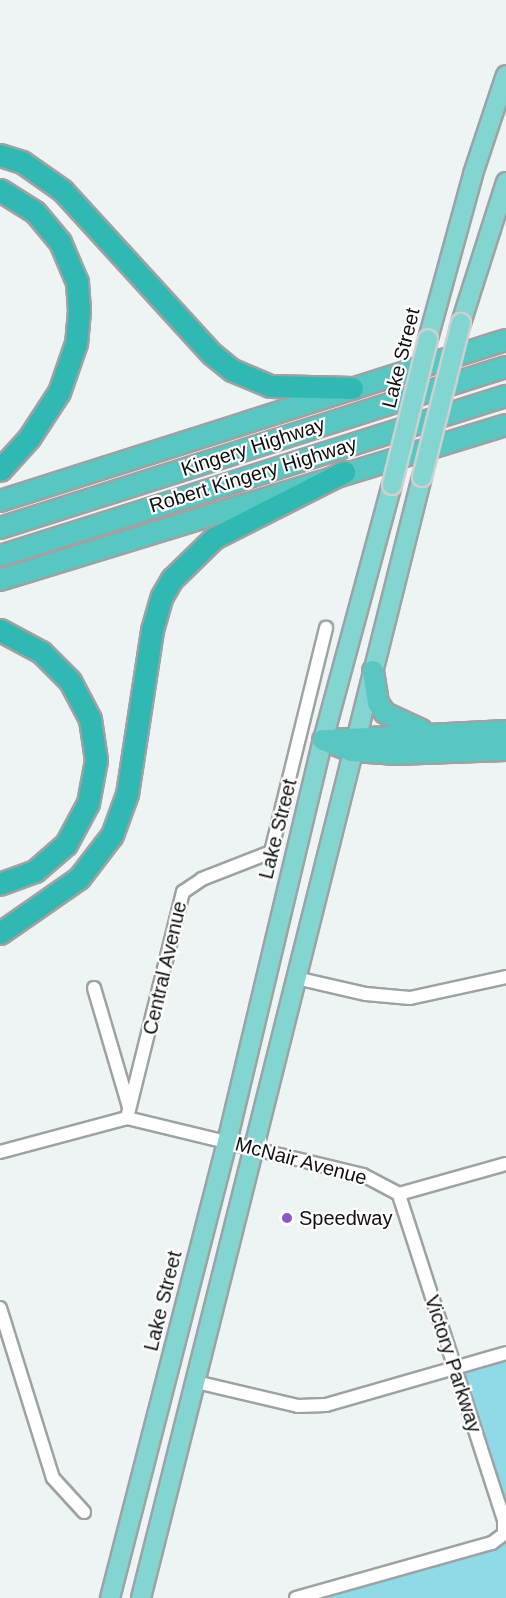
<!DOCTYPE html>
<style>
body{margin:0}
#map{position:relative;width:506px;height:1598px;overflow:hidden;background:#eef4f4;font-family:Arial,sans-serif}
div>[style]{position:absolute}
.green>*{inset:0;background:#8fdae6}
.roads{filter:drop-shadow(2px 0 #9da2a3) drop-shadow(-2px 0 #9da2a3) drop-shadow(0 2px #9da2a3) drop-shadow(0 -2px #9da2a3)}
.minor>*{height:12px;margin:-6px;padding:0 6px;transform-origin:6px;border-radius:6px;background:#fff}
.primary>*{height:18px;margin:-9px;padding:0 9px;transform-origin:9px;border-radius:9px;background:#82d5d1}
.trunk>*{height:20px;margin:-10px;padding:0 10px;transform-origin:10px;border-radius:10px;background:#58c7c2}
.motorway>*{height:21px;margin:-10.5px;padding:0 10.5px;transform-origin:10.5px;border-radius:10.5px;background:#2fb9b2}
.bridges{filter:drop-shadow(2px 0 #cfcfcf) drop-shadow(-2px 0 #cfcfcf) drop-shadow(0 2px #cfcfcf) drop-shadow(0 -2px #cfcfcf)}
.primary-bridge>*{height:18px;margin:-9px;padding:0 9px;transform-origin:9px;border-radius:9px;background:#82d5d1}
.dots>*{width:16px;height:16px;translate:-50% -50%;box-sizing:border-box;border:3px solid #fff;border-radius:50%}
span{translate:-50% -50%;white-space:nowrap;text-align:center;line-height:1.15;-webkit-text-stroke:4.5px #fff;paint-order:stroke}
.street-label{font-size:20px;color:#0e1010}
.poi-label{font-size:20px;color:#0e1010}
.left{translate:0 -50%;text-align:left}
</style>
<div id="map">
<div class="green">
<i style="clip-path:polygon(506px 1357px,506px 1510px,461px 1371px)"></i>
<i style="clip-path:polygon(506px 1539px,506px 1598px,326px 1598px,494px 1548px)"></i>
</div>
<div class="roads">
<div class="minor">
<i style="left:296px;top:978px;width:72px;rotate:12.9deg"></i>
<i style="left:366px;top:994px;width:44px;rotate:5.2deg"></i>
<i style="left:410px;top:998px;width:98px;rotate:-12.3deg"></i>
<i style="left:94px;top:988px;width:124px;rotate:73.6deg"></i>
<i style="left:127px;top:1118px;width:233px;rotate:-76.1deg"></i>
<i style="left:183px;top:892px;width:23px;rotate:-34deg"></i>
<i style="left:202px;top:879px;width:74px;rotate:-21.4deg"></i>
<i style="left:271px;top:852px;width:231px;rotate:-76.2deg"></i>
<i style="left:0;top:1152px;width:131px;rotate:-15deg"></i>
<i style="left:127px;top:1118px;width:243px;rotate:13.6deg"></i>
<i style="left:363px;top:1175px;width:41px;rotate:27.8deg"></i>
<i style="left:399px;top:1194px;width:111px;rotate:-15.7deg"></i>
<i style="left:0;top:1308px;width:178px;rotate:72.7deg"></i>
<i style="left:53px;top:1478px;width:46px;rotate:47.6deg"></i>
<i style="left:196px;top:1382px;width:105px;rotate:13.2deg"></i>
<i style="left:298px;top:1406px;width:28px;rotate:-2deg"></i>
<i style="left:326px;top:1405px;width:187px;rotate:-16.1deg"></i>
<i style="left:296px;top:1598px;width:204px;rotate:-15.7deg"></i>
<i style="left:492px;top:1543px;width:15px;rotate:-37deg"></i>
<i style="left:504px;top:1534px;width:14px;rotate:-90deg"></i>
<i style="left:504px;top:1520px;width:342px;rotate:-107.9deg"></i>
</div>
<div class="primary">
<i style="left:461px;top:323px;width:148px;rotate:-72.3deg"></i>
<i style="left:428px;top:339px;width:171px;rotate:-74.7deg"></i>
<i style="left:473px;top:174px;width:104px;rotate:-71.6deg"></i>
<i style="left:110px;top:1598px;width:471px;rotate:-75.6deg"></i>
<i style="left:227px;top:1142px;width:413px;rotate:-76.6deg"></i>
<i style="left:323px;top:740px;width:264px;rotate:-74.9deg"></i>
<i style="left:141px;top:1598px;width:1156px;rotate:-75.93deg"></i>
</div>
<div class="trunk">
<i style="left:0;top:501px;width:531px;rotate:-17.65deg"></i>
<i style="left:0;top:528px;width:531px;rotate:-17.65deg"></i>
<i style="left:0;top:556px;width:531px;rotate:-17.55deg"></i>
<i style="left:0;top:580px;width:529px;rotate:-17.03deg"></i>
<i style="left:373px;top:671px;width:32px;rotate:81deg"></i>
<i style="left:378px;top:703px;width:12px;rotate:55deg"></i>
<i style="left:385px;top:713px;width:40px;rotate:25deg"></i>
<i style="left:323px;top:740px;width:31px;rotate:21deg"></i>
<i style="left:352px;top:751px;width:44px;rotate:3.9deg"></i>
<i style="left:396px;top:754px;width:110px;rotate:-2.1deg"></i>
<i style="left:329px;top:740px;width:177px;rotate:-2.9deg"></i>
</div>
<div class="motorway">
<i style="left:0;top:155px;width:23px;rotate:18deg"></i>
<i style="left:22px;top:162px;width:49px;rotate:35deg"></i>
<i style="left:62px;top:190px;width:222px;rotate:47.6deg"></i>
<i style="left:212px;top:354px;width:26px;rotate:39deg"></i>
<i style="left:232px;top:370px;width:41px;rotate:22.8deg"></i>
<i style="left:270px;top:386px;width:82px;rotate:1.4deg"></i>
<i style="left:0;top:190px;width:41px;rotate:32.2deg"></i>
<i style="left:35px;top:212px;width:39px;rotate:50deg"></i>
<i style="left:60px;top:242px;width:43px;rotate:67deg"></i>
<i style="left:77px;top:282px;width:28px;rotate:86deg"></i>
<i style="left:79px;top:310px;width:33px;rotate:95deg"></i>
<i style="left:76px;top:343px;width:52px;rotate:109.1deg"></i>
<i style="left:59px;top:392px;width:55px;rotate:123.1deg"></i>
<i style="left:29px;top:438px;width:43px;rotate:132.2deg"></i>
<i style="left:0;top:630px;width:47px;rotate:28.2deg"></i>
<i style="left:41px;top:652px;width:41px;rotate:45deg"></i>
<i style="left:70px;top:681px;width:43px;rotate:62.2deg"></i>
<i style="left:90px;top:719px;width:41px;rotate:81.7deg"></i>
<i style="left:96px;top:760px;width:44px;rotate:100.5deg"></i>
<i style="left:88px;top:803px;width:47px;rotate:118.2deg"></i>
<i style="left:66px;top:844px;width:41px;rotate:138.9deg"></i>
<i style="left:35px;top:871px;width:37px;rotate:160deg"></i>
<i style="left:0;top:933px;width:96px;rotate:-34.8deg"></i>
<i style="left:79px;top:878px;width:54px;rotate:-52.5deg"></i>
<i style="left:112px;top:835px;width:44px;rotate:-69.9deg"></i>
<i style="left:127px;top:794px;width:166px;rotate:-81.3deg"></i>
<i style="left:152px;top:630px;width:35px;rotate:-74deg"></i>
<i style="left:162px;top:596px;width:20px;rotate:-60deg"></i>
<i style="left:172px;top:579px;width:59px;rotate:-44.3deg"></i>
<i style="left:214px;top:538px;width:146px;rotate:-26.9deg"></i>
</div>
</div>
<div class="bridges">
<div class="primary-bridge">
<i style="left:422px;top:477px;width:159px;rotate:-75.8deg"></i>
<i style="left:392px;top:485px;width:150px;rotate:-76.1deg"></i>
</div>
</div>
<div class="dots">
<i style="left:287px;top:1218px;background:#8c56ce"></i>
</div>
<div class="street-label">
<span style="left:401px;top:358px;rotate:-76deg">Lake Street</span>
<span style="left:253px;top:447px;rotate:-18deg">Kingery Highway</span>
<span style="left:253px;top:475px;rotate:-17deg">Robert Kingery Highway</span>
<span style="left:278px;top:829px;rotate:-76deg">Lake Street</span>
<span style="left:165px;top:968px;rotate:-77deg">Central Avenue</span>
<span style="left:301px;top:1161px;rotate:15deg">McNair Avenue</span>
<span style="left:163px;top:1301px;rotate:-76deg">Lake Street</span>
<span style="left:453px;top:1364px;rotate:72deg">Victory Parkway</span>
</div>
<div class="poi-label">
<span class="left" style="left:299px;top:1218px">Speedway</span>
</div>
</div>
